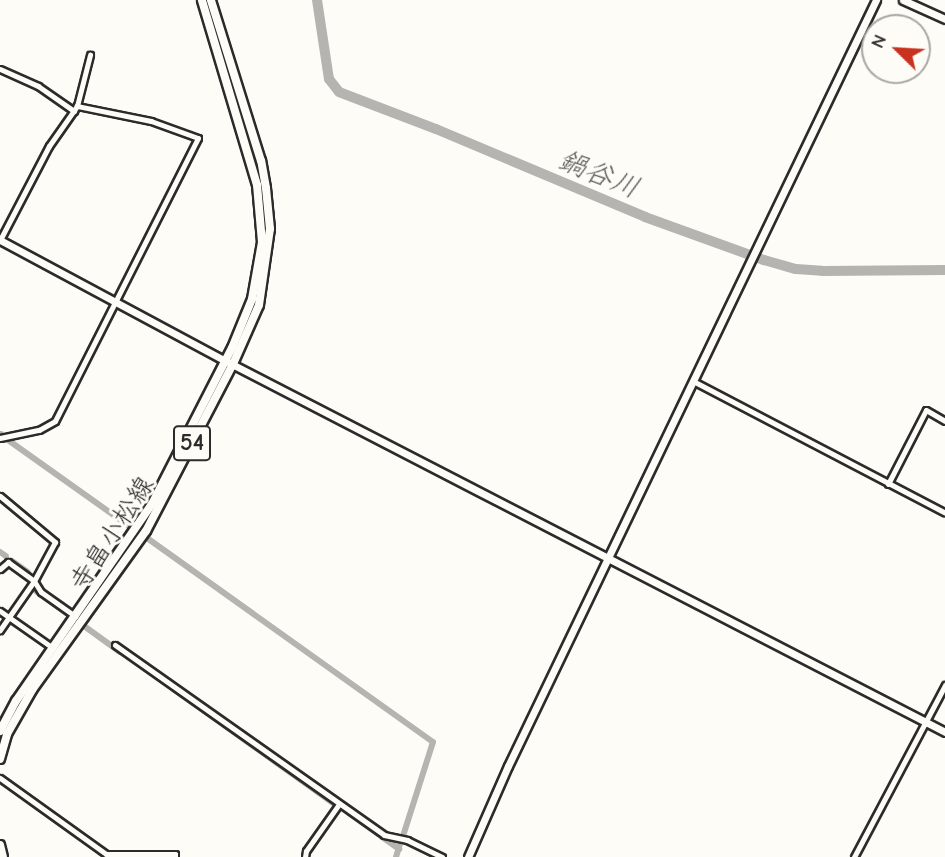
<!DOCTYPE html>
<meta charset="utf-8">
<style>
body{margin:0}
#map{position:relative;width:945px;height:857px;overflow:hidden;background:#fdfcf7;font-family:"Comic Neue","Klee One",sans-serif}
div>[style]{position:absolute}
.canal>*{height:6px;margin:-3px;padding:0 3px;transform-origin:3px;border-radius:3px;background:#b5b4b1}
.river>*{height:10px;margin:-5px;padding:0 5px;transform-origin:5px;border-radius:5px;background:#b5b4b1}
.roads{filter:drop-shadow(2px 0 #2b2b2b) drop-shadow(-2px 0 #2b2b2b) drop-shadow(0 2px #2b2b2b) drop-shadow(0 -2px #2b2b2b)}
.street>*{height:5px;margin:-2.5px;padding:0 2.5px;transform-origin:2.5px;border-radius:2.5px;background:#fdfcf7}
.secondary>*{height:7px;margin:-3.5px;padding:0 3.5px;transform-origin:3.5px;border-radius:3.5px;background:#fdfcf7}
.primary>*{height:8px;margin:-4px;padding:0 4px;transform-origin:4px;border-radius:4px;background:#fdfcf7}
span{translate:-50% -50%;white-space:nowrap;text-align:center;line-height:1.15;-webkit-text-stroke:6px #fdfcf7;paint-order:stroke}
.shield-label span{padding:2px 5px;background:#fdfcf7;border:2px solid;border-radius:5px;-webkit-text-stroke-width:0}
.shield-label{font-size:24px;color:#2b2b2b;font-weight:700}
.street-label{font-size:26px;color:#2b2b2b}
.water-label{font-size:28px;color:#5b5b5a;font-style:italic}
.north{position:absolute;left:861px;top:14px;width:70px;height:70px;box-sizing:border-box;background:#fdfcf7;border:2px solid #a9a8a5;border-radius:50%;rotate:294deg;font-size:19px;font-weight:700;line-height:28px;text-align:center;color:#2b2b2b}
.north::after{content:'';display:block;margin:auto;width:24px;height:32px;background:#c8321e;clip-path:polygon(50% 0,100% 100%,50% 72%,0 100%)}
</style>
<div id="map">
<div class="canal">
<i style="left:0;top:434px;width:1px"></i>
<i style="left:8px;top:440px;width:148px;rotate:35.4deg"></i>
<i style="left:147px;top:538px;width:351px;rotate:35.5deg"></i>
<i style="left:433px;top:742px;width:99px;rotate:107.7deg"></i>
<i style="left:0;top:552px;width:7px;rotate:34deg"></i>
<i style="left:12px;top:561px;width:19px;rotate:35deg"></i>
<i style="left:36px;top:591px;width:41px;rotate:36deg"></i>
<i style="left:84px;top:626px;width:44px;rotate:35.8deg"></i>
<i style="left:175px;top:690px;width:194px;rotate:35.6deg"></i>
<i style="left:349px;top:813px;width:62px;rotate:35.8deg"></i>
<i style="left:396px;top:857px;width:17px;rotate:-73deg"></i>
</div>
<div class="river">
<i style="left:317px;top:0;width:80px;rotate:81.4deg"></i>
<i style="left:329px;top:79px;width:16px;rotate:52deg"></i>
<i style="left:339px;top:92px;width:104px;rotate:20.9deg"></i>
<i style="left:436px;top:129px;width:227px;rotate:22.8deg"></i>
<i style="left:645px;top:217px;width:127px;rotate:19.9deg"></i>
<i style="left:764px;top:260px;width:33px;rotate:16deg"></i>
<i style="left:796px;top:269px;width:26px;rotate:4deg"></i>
<i style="left:822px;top:271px;width:123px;rotate:-0.5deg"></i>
</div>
<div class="roads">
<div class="street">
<i style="left:0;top:69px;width:42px;rotate:24.1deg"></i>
<i style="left:38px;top:86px;width:44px;rotate:34.8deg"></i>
<i style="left:0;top:240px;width:106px;rotate:-62.5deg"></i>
<i style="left:49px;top:146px;width:49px;rotate:-55deg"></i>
<i style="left:77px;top:106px;width:53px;rotate:-75.7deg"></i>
<i style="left:693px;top:381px;width:284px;rotate:27.6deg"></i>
<i style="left:0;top:438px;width:40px;rotate:-12deg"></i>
<i style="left:39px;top:430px;width:18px;rotate:-29deg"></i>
<i style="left:55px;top:421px;width:317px;rotate:-63.2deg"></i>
<i style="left:198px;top:138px;width:50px;rotate:-160.1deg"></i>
<i style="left:151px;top:121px;width:76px;rotate:-168.5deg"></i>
<i style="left:888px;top:484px;width:83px;rotate:-62.8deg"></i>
<i style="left:926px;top:410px;width:22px;rotate:30deg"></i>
<i style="left:0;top:496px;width:72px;rotate:39.9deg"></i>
<i style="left:55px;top:542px;width:44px;rotate:118.3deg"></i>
<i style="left:34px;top:581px;width:60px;rotate:124.8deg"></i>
<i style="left:0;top:569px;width:11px;rotate:-41deg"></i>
<i style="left:8px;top:562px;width:32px;rotate:36deg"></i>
<i style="left:34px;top:581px;width:13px;rotate:58deg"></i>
<i style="left:41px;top:592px;width:42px;rotate:35.2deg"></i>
<i style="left:0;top:611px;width:65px;rotate:34.9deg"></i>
<i style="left:115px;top:645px;width:329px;rotate:35.2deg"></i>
<i style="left:384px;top:835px;width:24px;rotate:12deg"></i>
<i style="left:407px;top:840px;width:39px;rotate:26deg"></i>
<i style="left:0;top:778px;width:130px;rotate:35.6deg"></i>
<i style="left:106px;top:854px;width:69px"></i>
<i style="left:175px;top:854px;width:3px;rotate:90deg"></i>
<i style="left:305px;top:857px;width:6px;rotate:-81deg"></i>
<i style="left:306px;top:851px;width:57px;rotate:-54.9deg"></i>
<i style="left:854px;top:857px;width:195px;rotate:-62.1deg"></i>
</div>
<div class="secondary">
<i style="left:903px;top:0;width:46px;rotate:24.3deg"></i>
<i style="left:0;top:240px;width:256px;rotate:28.2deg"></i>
<i style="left:226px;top:361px;width:809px;rotate:27.29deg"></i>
<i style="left:468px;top:857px;width:99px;rotate:-66.3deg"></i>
<i style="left:508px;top:766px;width:850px;rotate:-64.34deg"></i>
</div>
<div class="primary">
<i style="left:0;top:731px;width:34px;rotate:-62deg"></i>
<i style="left:16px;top:701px;width:239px;rotate:-55.4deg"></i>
<i style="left:152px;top:504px;width:175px;rotate:-62.9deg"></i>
<i style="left:232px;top:348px;width:53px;rotate:-67.8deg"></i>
<i style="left:252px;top:299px;width:58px;rotate:-80deg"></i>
<i style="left:262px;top:242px;width:57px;rotate:-95deg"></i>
<i style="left:257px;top:185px;width:193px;rotate:-106.6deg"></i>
<i style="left:0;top:759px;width:26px;rotate:-74deg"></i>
<i style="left:7px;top:734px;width:51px;rotate:-60.4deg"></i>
<i style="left:32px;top:690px;width:196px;rotate:-54.4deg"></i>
<i style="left:146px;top:531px;width:188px;rotate:-62.5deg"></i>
<i style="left:233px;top:364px;width:64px;rotate:-66.2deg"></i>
<i style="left:259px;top:305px;width:77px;rotate:-81.8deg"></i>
<i style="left:270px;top:229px;width:41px;rotate:-95.6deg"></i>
<i style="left:266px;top:188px;width:27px;rotate:-100deg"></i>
<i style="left:261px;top:161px;width:169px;rotate:-107.3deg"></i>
<i style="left:0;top:845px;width:12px;rotate:76deg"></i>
</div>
</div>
<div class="shield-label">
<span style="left:192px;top:443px">54</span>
</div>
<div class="street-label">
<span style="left:113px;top:534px;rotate:-57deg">寺畠小松線</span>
</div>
<div class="water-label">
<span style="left:599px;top:174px;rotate:22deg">鍋谷川</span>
</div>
<div class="north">N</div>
</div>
